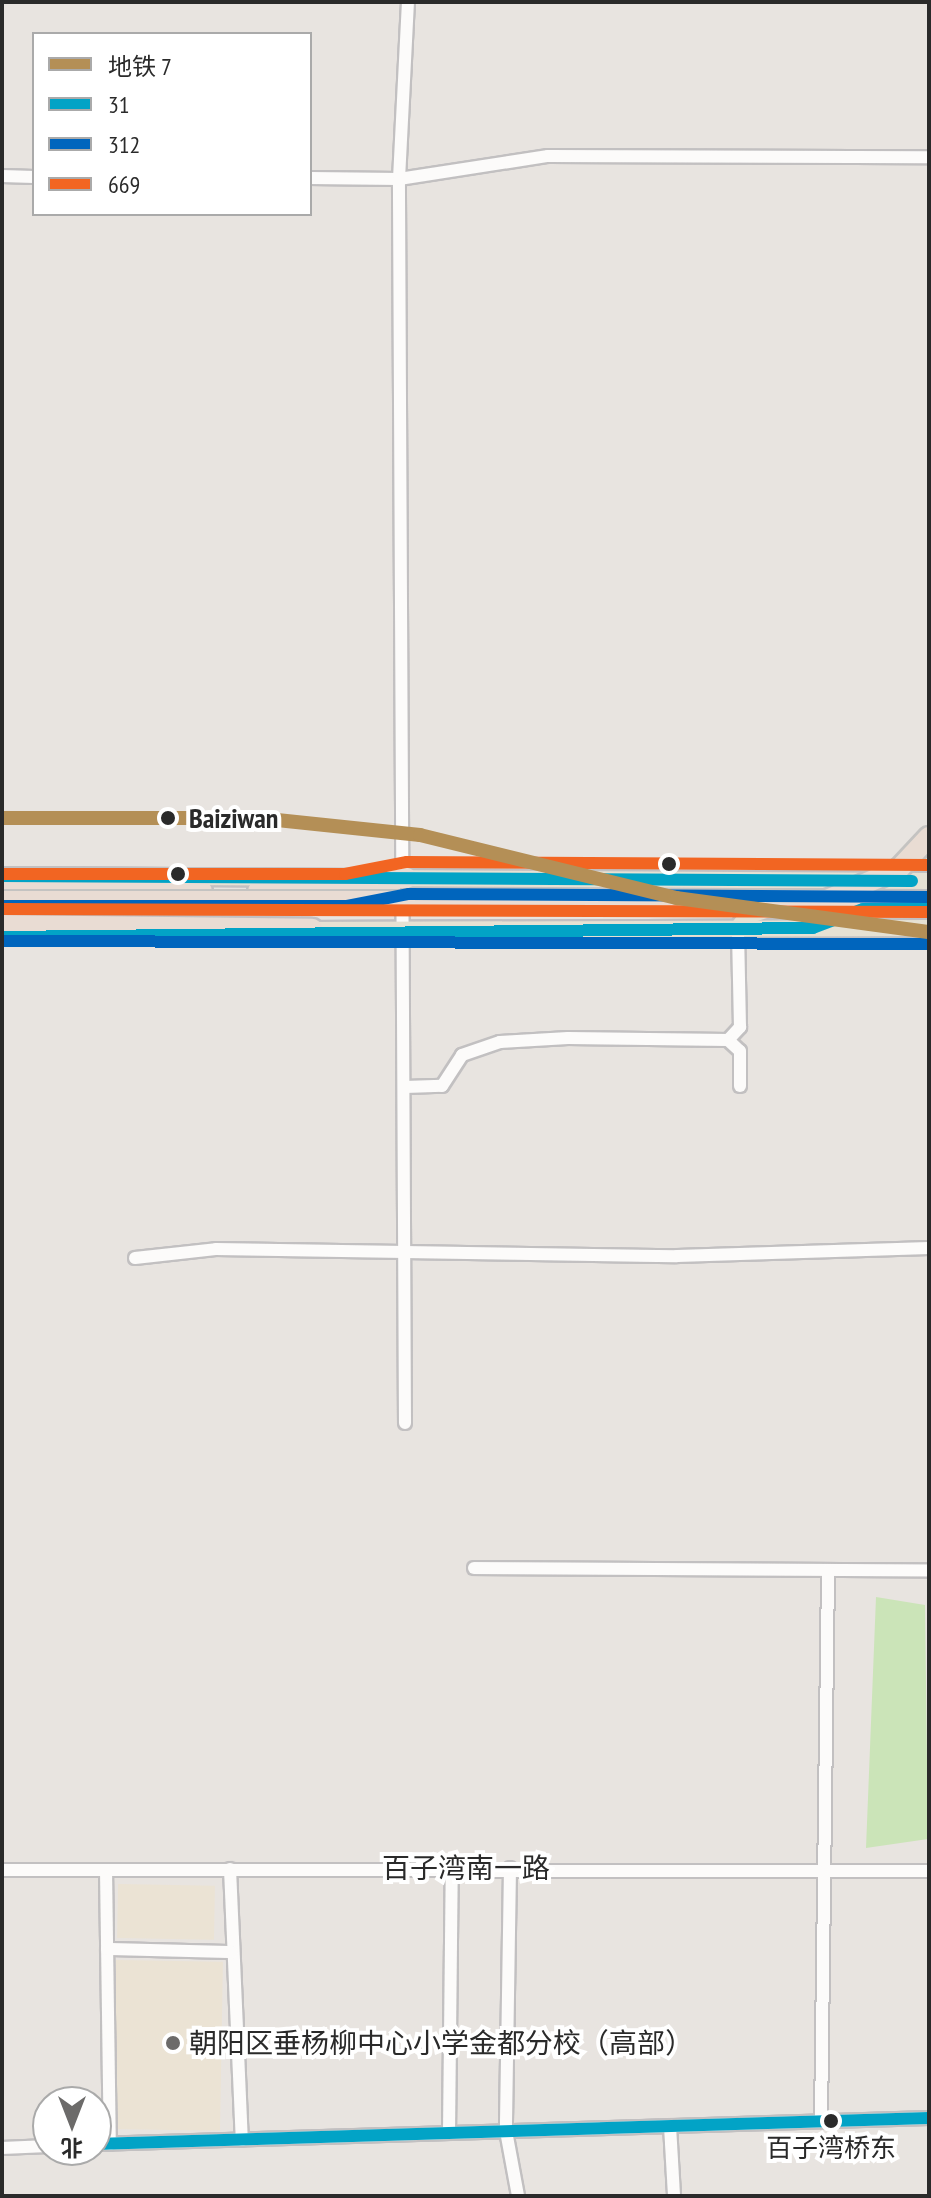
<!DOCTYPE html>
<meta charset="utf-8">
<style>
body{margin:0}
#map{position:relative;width:931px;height:2198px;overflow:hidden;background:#e8e4e0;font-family:"PT Sans Narrow","Noto Sans SC",sans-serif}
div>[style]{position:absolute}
.education>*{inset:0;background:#ebe3d4;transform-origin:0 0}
.green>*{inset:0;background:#cbe4b8}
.roads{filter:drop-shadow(2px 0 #c2c0c1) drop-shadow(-2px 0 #c2c0c1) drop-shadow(0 2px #c2c0c1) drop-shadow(0 -2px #c2c0c1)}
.minor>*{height:12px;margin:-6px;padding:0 6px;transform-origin:6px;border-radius:6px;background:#fcfbfa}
.major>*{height:16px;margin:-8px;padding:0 8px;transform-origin:8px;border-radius:8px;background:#e6e1d3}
.highway>*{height:20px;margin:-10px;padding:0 10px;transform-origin:10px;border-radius:10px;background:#e9dcd3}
.bridges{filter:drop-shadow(2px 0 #c4c3c1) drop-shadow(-2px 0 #c4c3c1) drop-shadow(0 2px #c4c3c1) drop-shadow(0 -2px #c4c3c1)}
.highway-bridge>*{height:20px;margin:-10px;padding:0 10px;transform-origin:10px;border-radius:10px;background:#e9dcd3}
.bus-1>*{height:12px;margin:-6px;padding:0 6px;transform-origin:6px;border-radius:6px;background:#02a3c6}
.bus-2>*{height:12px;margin:-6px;padding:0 6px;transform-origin:6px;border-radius:6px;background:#0065bd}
.bus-3>*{height:12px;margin:-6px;padding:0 6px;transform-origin:6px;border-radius:6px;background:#f26522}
.metro-1>*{height:14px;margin:-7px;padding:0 7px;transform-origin:7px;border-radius:7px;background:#b48f56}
.dots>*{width:22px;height:22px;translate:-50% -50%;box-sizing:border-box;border:4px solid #fff;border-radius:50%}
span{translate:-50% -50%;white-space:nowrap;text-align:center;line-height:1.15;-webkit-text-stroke:8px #fff;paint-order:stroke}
.bus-label{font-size:26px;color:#2a2a2a}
.stop-label{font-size:28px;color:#2a2a2a;font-weight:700}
.left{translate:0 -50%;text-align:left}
.street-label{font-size:28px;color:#2a2a2a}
.poi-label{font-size:28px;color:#2a2a2a}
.frame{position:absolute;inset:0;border:4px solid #2a2a2a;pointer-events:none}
.legend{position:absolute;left:32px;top:32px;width:280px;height:184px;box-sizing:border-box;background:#fff;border:2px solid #aaa;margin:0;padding:10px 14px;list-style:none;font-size:24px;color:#2a2a2a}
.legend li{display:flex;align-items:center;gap:16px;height:40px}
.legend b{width:40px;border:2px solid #aaa}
.north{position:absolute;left:32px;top:2086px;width:80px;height:80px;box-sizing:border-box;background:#fff;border:2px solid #aaa;border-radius:50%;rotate:180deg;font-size:22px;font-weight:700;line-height:32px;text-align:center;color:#2a2a2a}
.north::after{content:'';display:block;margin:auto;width:28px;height:36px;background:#6c6b6a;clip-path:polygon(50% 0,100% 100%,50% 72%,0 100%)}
</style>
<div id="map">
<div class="education">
<i style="left:118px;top:1884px;width:97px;height:54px;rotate:1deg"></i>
<i style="left:116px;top:1960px;width:107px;height:169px;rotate:1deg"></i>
</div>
<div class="green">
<i style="clip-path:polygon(876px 1597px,925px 1605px,928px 1839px,866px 1848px)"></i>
</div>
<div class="roads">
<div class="minor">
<i style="left:2px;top:176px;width:32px;rotate:2deg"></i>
<i style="left:310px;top:178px;width:89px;rotate:0.6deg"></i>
<i style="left:399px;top:179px;width:151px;rotate:-8.8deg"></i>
<i style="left:548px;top:156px;width:381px;rotate:0.2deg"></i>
<i style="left:728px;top:1040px;width:18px;rotate:-47deg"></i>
<i style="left:740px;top:1027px;width:99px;rotate:-91.2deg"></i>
<i style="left:405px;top:1087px;width:37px;rotate:-2deg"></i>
<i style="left:442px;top:1086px;width:37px;rotate:-57deg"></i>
<i style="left:462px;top:1055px;width:40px;rotate:-18.9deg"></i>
<i style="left:500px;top:1042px;width:68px;rotate:-3.4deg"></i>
<i style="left:568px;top:1038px;width:160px;rotate:0.7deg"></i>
<i style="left:728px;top:1040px;width:16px;rotate:43deg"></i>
<i style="left:740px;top:1051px;width:35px;rotate:90deg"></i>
<i style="left:135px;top:1258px;width:81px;rotate:-6.3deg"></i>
<i style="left:216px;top:1249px;width:461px;rotate:0.9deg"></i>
<i style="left:677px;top:1256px;width:252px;rotate:-1.8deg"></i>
<i style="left:405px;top:1423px;width:1244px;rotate:-90.28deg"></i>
<i style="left:399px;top:179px;width:177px;rotate:-87.1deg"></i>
<i style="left:474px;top:1568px;width:455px;rotate:0.3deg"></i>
<i style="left:510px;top:1868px;width:263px;rotate:90.9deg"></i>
<i style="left:506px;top:2131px;width:66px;rotate:79.5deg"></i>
<i style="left:230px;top:1869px;width:271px;rotate:87.5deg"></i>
<i style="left:2px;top:1870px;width:927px;rotate:0.06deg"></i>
<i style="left:106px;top:1870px;width:274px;rotate:89.2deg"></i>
<i style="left:107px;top:1949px;width:125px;rotate:1.4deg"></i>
<i style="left:821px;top:2121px;width:550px;rotate:-89.27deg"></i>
<i style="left:670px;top:2126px;width:70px;rotate:86.7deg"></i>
<i style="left:449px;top:2133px;width:265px;rotate:-89.4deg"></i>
<i style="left:96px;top:2144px;width:833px;rotate:-1.79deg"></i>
<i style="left:2px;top:2148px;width:46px;rotate:-2.5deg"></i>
</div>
<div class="major">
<i style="left:2px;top:876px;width:927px;rotate:0.31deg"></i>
<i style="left:738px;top:928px;width:15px;rotate:-53deg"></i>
<i style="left:747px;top:916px;width:20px;rotate:-18deg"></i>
<i style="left:766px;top:910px;width:40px"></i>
<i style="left:303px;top:930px;width:626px;rotate:-0.18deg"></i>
<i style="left:2px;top:937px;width:118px;rotate:-0.5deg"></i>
</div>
<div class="highway">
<i style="left:2px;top:890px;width:200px;rotate:0.3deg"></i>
<i style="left:258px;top:891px;width:89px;rotate:-0.6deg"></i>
<i style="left:347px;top:890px;width:61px;rotate:-11.3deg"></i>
<i style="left:2px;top:925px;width:310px;rotate:0.7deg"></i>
</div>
</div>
<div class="bridges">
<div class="highway-bridge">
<i style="left:2px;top:901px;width:825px;rotate:-0.07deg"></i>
<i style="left:827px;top:900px;width:78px;rotate:-23.3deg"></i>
<i style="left:899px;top:869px;width:44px;rotate:-46.8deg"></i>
<i style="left:810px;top:912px;width:119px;rotate:-3.4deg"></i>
</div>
</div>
<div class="bus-1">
<i style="left:2px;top:876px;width:910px;rotate:0.31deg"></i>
<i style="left:2px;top:937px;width:811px;rotate:-0.64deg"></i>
<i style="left:813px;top:928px;width:53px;rotate:-20.8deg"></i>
<i style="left:863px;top:909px;width:66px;rotate:-0.9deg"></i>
<i style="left:96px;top:2144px;width:833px;rotate:-1.79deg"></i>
</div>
<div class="bus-2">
<i style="left:2px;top:906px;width:345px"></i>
<i style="left:347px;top:906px;width:63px;rotate:-11deg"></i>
<i style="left:409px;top:894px;width:520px;rotate:0.33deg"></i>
<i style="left:2px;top:941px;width:927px;rotate:0.19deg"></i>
</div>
<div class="bus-3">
<i style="left:2px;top:874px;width:343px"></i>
<i style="left:345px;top:874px;width:63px;rotate:-11deg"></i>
<i style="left:407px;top:862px;width:522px;rotate:0.33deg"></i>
<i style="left:2px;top:909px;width:927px;rotate:0.19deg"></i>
</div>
<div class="metro-1">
<i style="left:2px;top:818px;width:256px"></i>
<i style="left:258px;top:818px;width:163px;rotate:6deg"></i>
<i style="left:420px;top:835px;width:265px;rotate:13.8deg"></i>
<i style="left:677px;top:898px;width:254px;rotate:7.7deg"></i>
</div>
<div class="dots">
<i style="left:168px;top:818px;background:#2a2a2a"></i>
<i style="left:669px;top:864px;background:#2a2a2a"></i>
<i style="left:178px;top:874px;background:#2a2a2a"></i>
<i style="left:173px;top:2043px;background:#6c6b6a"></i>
<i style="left:831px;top:2121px;background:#2a2a2a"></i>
</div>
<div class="bus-label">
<span style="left:831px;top:2148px">百子湾桥东</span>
</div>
<div class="stop-label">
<span class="left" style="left:189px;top:818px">Baiziwan</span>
</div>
<div class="street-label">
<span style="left:466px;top:1868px">百子湾南一路</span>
</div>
<div class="poi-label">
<span class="left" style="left:189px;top:2043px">朝阳区垂杨柳中心小学金都分校（高部）</span>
</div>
<div class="frame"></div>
<ul class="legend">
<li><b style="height:10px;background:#b48f56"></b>地铁 7</li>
<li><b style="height:10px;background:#02a3c6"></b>31</li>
<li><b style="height:10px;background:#0065bd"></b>312</li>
<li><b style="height:10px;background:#f26522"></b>669</li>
</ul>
<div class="north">北</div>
</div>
